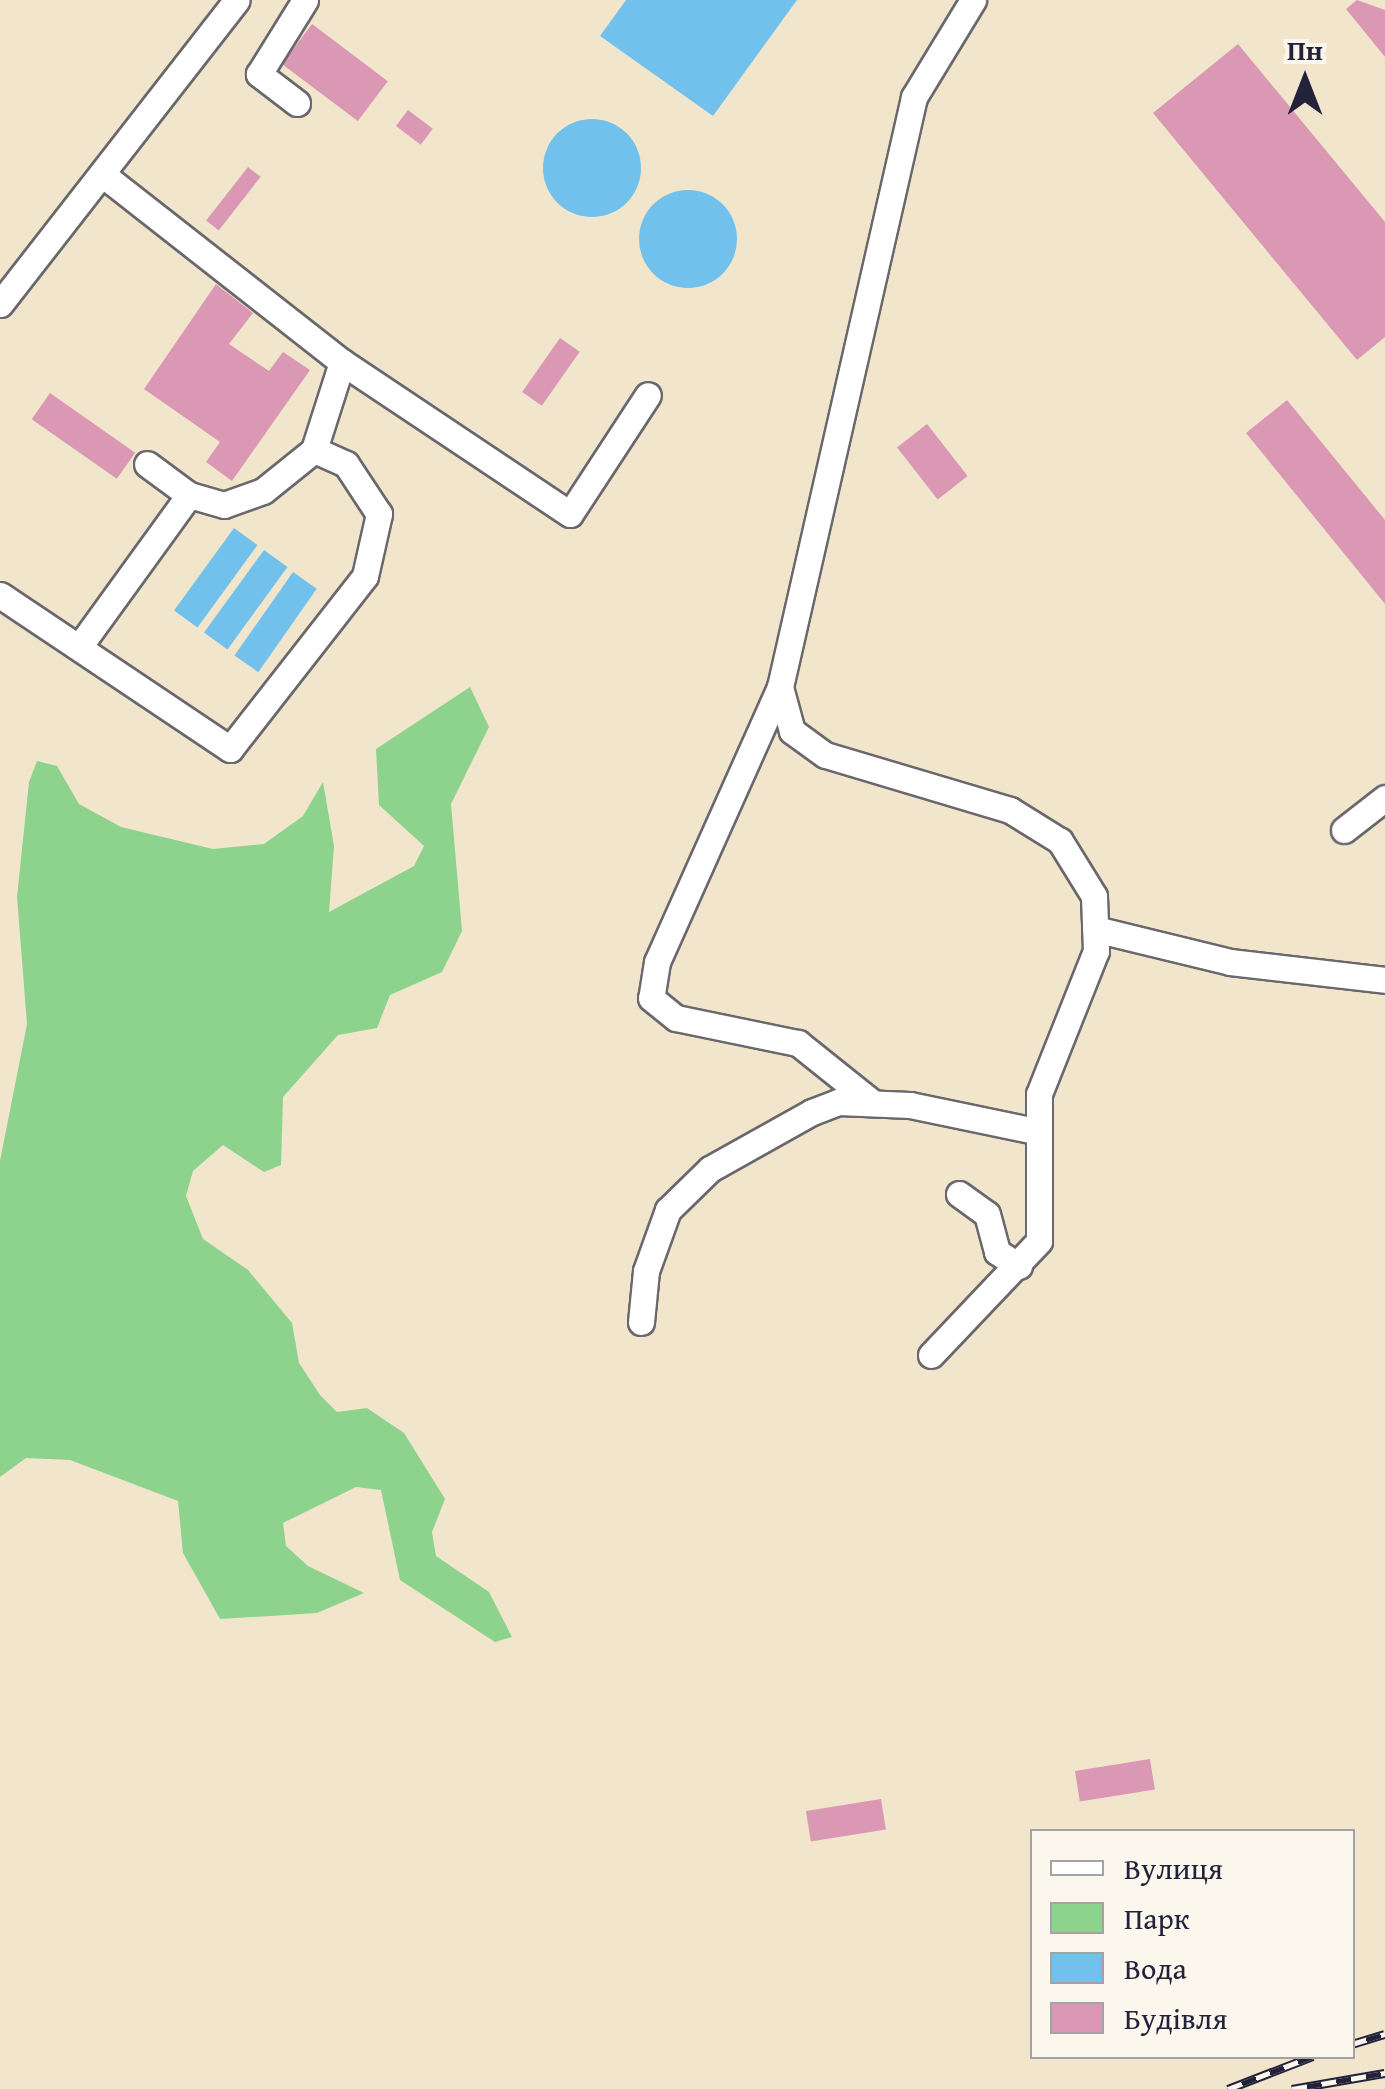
<!DOCTYPE html>
<meta charset="utf-8">
<style>
body{margin:0}
#map{position:relative;width:1385px;height:2089px;overflow:hidden;background:#f1e6cb;font-family:"Gentium Book Plus",serif}
div>[style]{position:absolute}
.green>*{inset:0;background:#8dd38d}
.water>*{inset:0;background:#72c0ec;transform-origin:0 0}
.round{border-radius:50%}
.building>*{inset:0;background:#da98b4;transform-origin:0 0}
.roads{filter:drop-shadow(2px 0 #6a676d) drop-shadow(-2px 0 #6a676d) drop-shadow(0 2px #6a676d) drop-shadow(0 -2px #6a676d)}
.minor>*{height:25px;margin:-12.5px;padding:0 12.5px;transform-origin:12.5px;border-radius:12.5px;background:#fff}
.rail>*{height:9px;margin-top:-4.5px;transform-origin:0;background:repeating-linear-gradient(90deg,#fbf7ec 0 15px,#22223b 0 30px);box-sizing:border-box;border-block:2px solid #22223b}
span{translate:-50% -50%;white-space:nowrap;text-align:center;line-height:1.15;-webkit-text-stroke:8px #fbf7ec;paint-order:stroke}
.legend{position:absolute;left:1030px;top:1829px;width:325px;height:230px;box-sizing:border-box;background:#fbf7ec;border:2px solid #a4a2a5;margin:0;padding:12px 18px;list-style:none;font-size:30px;color:#22223b}
.legend li{display:flex;align-items:center;gap:20px;height:50px}
.legend b{width:50px;border:2px solid #a4a2a5}
.north{position:absolute;left:1255px;top:30px;width:100px;height:100px;-webkit-text-stroke:8px #fbf7ec;paint-order:stroke;rotate:0deg;font-size:28px;font-weight:700;line-height:40px;text-align:center;color:#22223b}
.north::after{content:'';display:block;margin:auto;width:35px;height:45px;background:#22223b;clip-path:polygon(50% 0,100% 100%,50% 72%,0 100%)}
</style>
<div id="map">
<div class="green">
<i style="clip-path:polygon(470px 687px,489px 727px,451px 804px,462px 931px,442px 972px,390px 995px,377px 1028px,338px 1035px,283px 1097px,281px 1165px,264px 1172px,223px 1145px,193px 1171px,186px 1196px,203px 1239px,248px 1270px,292px 1323px,299px 1363px,320px 1395px,337px 1412px,367px 1408px,404px 1433px,445px 1499px,432px 1532px,436px 1556px,489px 1592px,512px 1637px,495px 1642px,400px 1580px,381px 1490px,356px 1487px,283px 1523px,286px 1546px,308px 1566px,364px 1593px,317px 1613px,220px 1619px,183px 1553px,178px 1501px,70px 1460px,26px 1458px,0 1477px,0 1161px,27px 1024px,17px 897px,29px 782px,37px 761px,57px 766px,79px 804px,121px 827px,213px 849px,264px 844px,303px 816px,323px 782px,334px 846px,329px 912px,414px 866px,424px 846px,379px 805px,376px 749px)"></i>
</div>
<div class="water">
<i style="clip-path:polygon(626px 0,797px 0,713px 116px,600px 36px)"></i>
<i class="round" style="left:543px;top:119px;width:98px;height:98px"></i>
<i class="round" style="left:639px;top:190px;width:98px;height:98px"></i>
<i style="left:234px;top:528px;width:29px;height:102px;rotate:36deg"></i>
<i style="left:264px;top:550px;width:29px;height:102px;rotate:36deg"></i>
<i style="left:293px;top:572px;width:29px;height:102px;rotate:35deg"></i>
</div>
<div class="building">
<i style="clip-path:polygon(1357px 0,1385px 10px,1385px 57px,1346px 9px)"></i>
<i style="left:312px;top:24px;width:95px;height:50px;rotate:37deg"></i>
<i style="clip-path:polygon(1238px 44px,1385px 222px,1385px 337px,1357px 360px,1153px 113px)"></i>
<i style="left:408px;top:110px;width:31px;height:20px;rotate:37deg"></i>
<i style="left:248px;top:167px;width:16px;height:68px;rotate:38deg"></i>
<i style="clip-path:polygon(216px 284px,253px 313px,229px 344px,269px 371px,283px 352px,310px 370px,232px 481px,206px 462px,220px 442px,144px 389px)"></i>
<i style="left:560px;top:338px;width:24px;height:66px;rotate:35deg"></i>
<i style="left:50px;top:393px;width:104px;height:32px;rotate:35deg"></i>
<i style="clip-path:polygon(1287px 400px,1385px 520px,1385px 604px,1246px 433px)"></i>
<i style="left:927px;top:424px;width:66px;height:38px;rotate:52deg"></i>
<i style="left:1150px;top:1759px;width:31px;height:76px;rotate:81deg"></i>
<i style="left:881px;top:1799px;width:31px;height:76px;rotate:81deg"></i>
</div>
<div class="roads">
<div class="minor">
<i style="left:297px;top:103px;width:48px;rotate:-142.7deg"></i>
<i style="left:259px;top:74px;width:87px;rotate:-58.1deg"></i>
<i style="left:102px;top:174px;width:305px;rotate:38.1deg"></i>
<i style="left:342px;top:362px;width:92px;rotate:107.7deg"></i>
<i style="left:0;top:304px;width:385px;rotate:-52.1deg"></i>
<i style="left:342px;top:362px;width:274px;rotate:33.7deg"></i>
<i style="left:570px;top:514px;width:142px;rotate:-56.8deg"></i>
<i style="left:0;top:595px;width:277px;rotate:33.8deg"></i>
<i style="left:230px;top:749px;width:219px;rotate:-52deg"></i>
<i style="left:365px;top:576px;width:64px;rotate:-77.3deg"></i>
<i style="left:379px;top:514px;width:60px;rotate:-123.4deg"></i>
<i style="left:346px;top:464px;width:35px;rotate:-156deg"></i>
<i style="left:314px;top:450px;width:65px;rotate:141.2deg"></i>
<i style="left:263px;top:491px;width:41px;rotate:160.3deg"></i>
<i style="left:224px;top:505px;width:36px;rotate:-164deg"></i>
<i style="left:189px;top:495px;width:52px;rotate:-143.6deg"></i>
<i style="left:79px;top:647px;width:188px;rotate:-54.1deg"></i>
<i style="left:780px;top:687px;width:301px;rotate:114.1deg"></i>
<i style="left:657px;top:962px;width:36px;rotate:99deg"></i>
<i style="left:651px;top:998px;width:32px;rotate:39deg"></i>
<i style="left:676px;top:1018px;width:125px;rotate:11.6deg"></i>
<i style="left:798px;top:1043px;width:96px;rotate:38.7deg"></i>
<i style="left:1344px;top:830px;width:52px;rotate:-38deg"></i>
<i style="left:1095px;top:929px;width:139px;rotate:13.7deg"></i>
<i style="left:1230px;top:962px;width:156px;rotate:6.6deg"></i>
<i style="left:959px;top:1194px;width:34px;rotate:36deg"></i>
<i style="left:987px;top:1214px;width:39px;rotate:75deg"></i>
<i style="left:997px;top:1252px;width:26px;rotate:32deg"></i>
<i style="left:641px;top:1322px;width:51px;rotate:-84.4deg"></i>
<i style="left:646px;top:1271px;width:65px;rotate:-70.2deg"></i>
<i style="left:668px;top:1210px;width:59px;rotate:-44.3deg"></i>
<i style="left:710px;top:1169px;width:117px;rotate:-29.2deg"></i>
<i style="left:812px;top:1112px;width:28px;rotate:-21deg"></i>
<i style="left:838px;top:1102px;width:72px;rotate:2.4deg"></i>
<i style="left:910px;top:1105px;width:129px;rotate:11.7deg"></i>
<i style="left:931px;top:1355px;width:157px;rotate:-46.5deg"></i>
<i style="left:1039px;top:1241px;width:147px;rotate:-90deg"></i>
<i style="left:1039px;top:1094px;width:154px;rotate:-68.3deg"></i>
<i style="left:1096px;top:951px;width:55px;rotate:-92.1deg"></i>
<i style="left:1094px;top:896px;width:65px;rotate:-121.7deg"></i>
<i style="left:1060px;top:841px;width:59px;rotate:-148.2deg"></i>
<i style="left:1010px;top:810px;width:193px;rotate:-163.4deg"></i>
<i style="left:825px;top:755px;width:41px;rotate:-144deg"></i>
<i style="left:792px;top:731px;width:46px;rotate:-105.3deg"></i>
<i style="left:780px;top:687px;width:605px;rotate:-77.2deg"></i>
<i style="left:914px;top:97px;width:114px;rotate:-58.7deg"></i>
</div>
</div>
<div class="rail">
<i style="left:1352px;top:2044px;width:34px;rotate:-17deg"></i>
<i style="left:1228px;top:2089px;width:91px;rotate:-21.2deg"></i>
<i style="left:1292px;top:2089px;width:94px;rotate:-9.8deg"></i>
</div>
<ul class="legend">
<li><b style="height:12px;background:#fff"></b>Вулиця</li>
<li><b style="height:28px;background:#8dd38d"></b>Парк</li>
<li><b style="height:28px;background:#72c0ec"></b>Вода</li>
<li><b style="height:28px;background:#da98b4"></b>Будівля</li>
</ul>
<div class="north">Пн</div>
</div>
